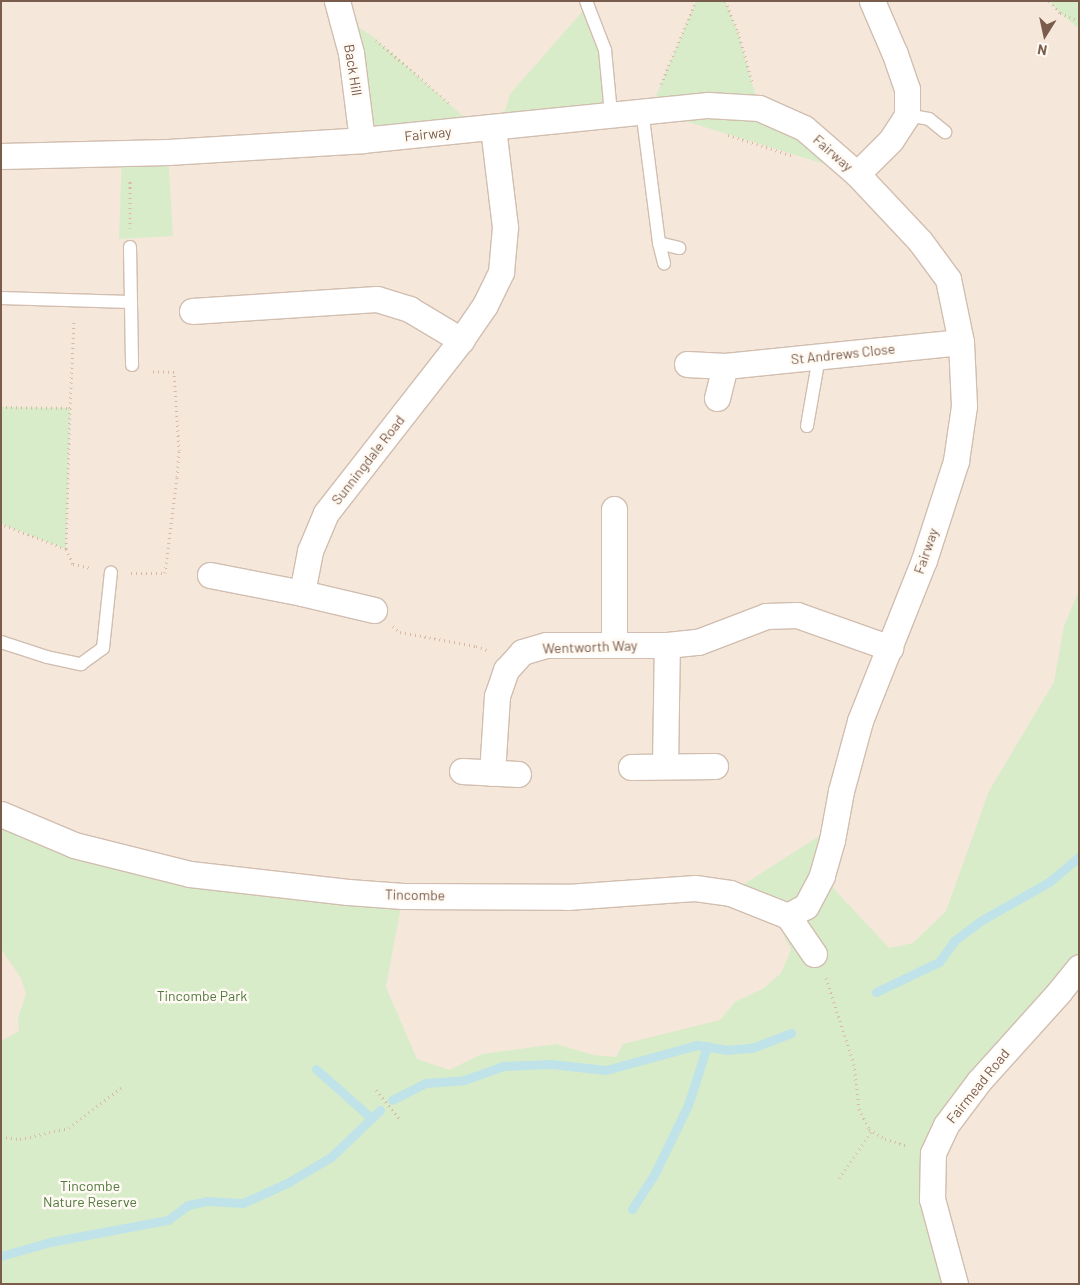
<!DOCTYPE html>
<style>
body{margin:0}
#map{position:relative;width:1080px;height:1285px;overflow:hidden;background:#fdf6ec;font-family:Barlow,sans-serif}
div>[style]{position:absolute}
.residential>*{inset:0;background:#f5e8da;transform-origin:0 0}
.green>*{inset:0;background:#d8ecc9}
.stream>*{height:9px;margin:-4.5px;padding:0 4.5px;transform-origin:4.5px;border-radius:4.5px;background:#bfe3e8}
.path>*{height:3px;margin-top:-1.5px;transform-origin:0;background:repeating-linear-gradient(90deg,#d9b8a5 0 1px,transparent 0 5px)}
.roads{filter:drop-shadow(1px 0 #d1beb0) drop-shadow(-1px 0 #d1beb0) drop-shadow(0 1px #d1beb0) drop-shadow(0 -1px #d1beb0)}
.service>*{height:12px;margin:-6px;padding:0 6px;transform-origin:6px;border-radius:6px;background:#fff}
.minor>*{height:25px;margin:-12.5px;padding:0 12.5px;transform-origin:12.5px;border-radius:12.5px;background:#fff}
span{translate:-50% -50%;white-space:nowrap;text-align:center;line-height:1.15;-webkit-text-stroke:5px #fffaf3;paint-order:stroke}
.street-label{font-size:14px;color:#7a5c4d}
.park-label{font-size:14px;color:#537a41}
.frame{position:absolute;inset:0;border:2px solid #7a5c4d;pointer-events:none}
.north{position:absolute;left:1020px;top:10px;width:50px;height:50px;-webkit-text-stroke:4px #fffaf3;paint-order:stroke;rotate:190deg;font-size:14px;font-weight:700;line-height:20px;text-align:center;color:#7a5c4d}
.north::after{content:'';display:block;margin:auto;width:18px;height:22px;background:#7a5c4d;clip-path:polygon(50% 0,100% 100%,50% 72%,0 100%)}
</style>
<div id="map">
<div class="residential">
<i style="left:1px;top:1px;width:1078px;height:1283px"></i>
</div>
<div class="green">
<i style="clip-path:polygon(696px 1px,725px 1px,738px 32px,759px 108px,857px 174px,685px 121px,658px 109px,650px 110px)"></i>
<i style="clip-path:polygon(1049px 1px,1079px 1px,1079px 29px,1060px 13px)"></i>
<i style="clip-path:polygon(588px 5px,605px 50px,611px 113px,500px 127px,510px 94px)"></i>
<i style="clip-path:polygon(343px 17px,372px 36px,478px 129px,362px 140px)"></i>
<i style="clip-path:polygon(168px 152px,173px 236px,119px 239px,122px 153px)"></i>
<i style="clip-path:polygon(1px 407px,70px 408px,66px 549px,1px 524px)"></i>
<i style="clip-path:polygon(1079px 590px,1079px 962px,933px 1153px,955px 1284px,1px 1284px,1px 1041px,19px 1031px,18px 1018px,26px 994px,21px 978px,1px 949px,1px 814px,74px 845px,403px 896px,386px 987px,417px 1059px,449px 1070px,482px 1054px,556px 1044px,593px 1055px,616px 1057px,623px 1044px,720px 1020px,735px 1002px,764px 988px,781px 973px,791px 950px,784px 936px,788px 916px,730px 893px,835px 826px,822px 876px,889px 948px,913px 943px,946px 911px,989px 791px,1054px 682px,1064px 626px)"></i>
</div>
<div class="stream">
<i style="left:876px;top:992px;width:70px;rotate:-25.5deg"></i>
<i style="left:939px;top:962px;width:26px;rotate:-54deg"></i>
<i style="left:954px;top:941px;width:35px;rotate:-37deg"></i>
<i style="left:982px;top:920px;width:77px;rotate:-29.6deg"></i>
<i style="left:1049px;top:882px;width:39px;rotate:-40deg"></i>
<i style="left:316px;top:1069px;width:74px;rotate:41.7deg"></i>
<i style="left:392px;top:1100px;width:37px;rotate:-27deg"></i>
<i style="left:425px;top:1083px;width:39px;rotate:-4deg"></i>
<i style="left:464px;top:1080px;width:41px;rotate:-19.7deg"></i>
<i style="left:503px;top:1066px;width:48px;rotate:-2.4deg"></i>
<i style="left:551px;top:1064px;width:55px;rotate:6.2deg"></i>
<i style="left:606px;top:1070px;width:94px;rotate:-15.4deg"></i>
<i style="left:697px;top:1045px;width:30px;rotate:9deg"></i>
<i style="left:727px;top:1050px;width:25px;rotate:-5deg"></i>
<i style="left:752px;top:1048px;width:42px;rotate:-21deg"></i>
<i style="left:632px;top:1209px;width:40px;rotate:-57.1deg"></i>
<i style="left:654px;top:1175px;width:78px;rotate:-64.1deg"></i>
<i style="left:688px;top:1105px;width:62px;rotate:-72.1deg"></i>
<i style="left:1px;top:1256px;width:51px;rotate:-15.9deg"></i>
<i style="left:50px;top:1242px;width:120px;rotate:-10.6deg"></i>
<i style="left:168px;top:1220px;width:25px;rotate:-37deg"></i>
<i style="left:188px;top:1205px;width:19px;rotate:-12deg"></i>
<i style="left:207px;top:1201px;width:36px;rotate:3deg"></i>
<i style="left:243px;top:1203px;width:51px;rotate:-24.5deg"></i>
<i style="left:289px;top:1182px;width:49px;rotate:-30.8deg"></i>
<i style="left:331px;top:1157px;width:68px;rotate:-43.8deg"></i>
</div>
<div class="path">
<i style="left:725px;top:1px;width:34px;rotate:67deg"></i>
<i style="left:738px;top:32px;width:51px;rotate:74.1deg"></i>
<i style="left:1049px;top:1px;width:16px;rotate:47deg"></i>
<i style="left:1060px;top:13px;width:21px;rotate:23deg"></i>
<i style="left:376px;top:40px;width:96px;rotate:40.8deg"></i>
<i style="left:661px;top:84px;width:90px;rotate:-67.1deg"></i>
<i style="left:728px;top:135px;width:69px;rotate:17.7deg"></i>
<i style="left:130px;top:228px;width:49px;rotate:-90deg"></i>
<i style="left:1px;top:407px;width:69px;rotate:0.8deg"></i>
<i style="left:70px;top:408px;width:141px;rotate:91.6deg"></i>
<i style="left:66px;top:549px;width:70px;rotate:-159deg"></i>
<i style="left:70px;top:408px;width:87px;rotate:-87.4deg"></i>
<i style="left:66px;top:549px;width:17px;rotate:65deg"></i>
<i style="left:73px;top:564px;width:18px;rotate:13deg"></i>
<i style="left:131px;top:573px;width:34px"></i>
<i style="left:165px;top:573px;width:97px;rotate:-82.9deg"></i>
<i style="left:177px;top:477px;width:26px;rotate:-86deg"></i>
<i style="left:179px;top:451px;width:79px;rotate:-93.6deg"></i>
<i style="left:174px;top:372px;width:24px;rotate:-178deg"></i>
<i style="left:393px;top:626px;width:9px;rotate:41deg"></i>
<i style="left:400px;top:632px;width:77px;rotate:10.4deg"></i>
<i style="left:476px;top:646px;width:12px;rotate:20deg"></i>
<i style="left:826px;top:978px;width:90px;rotate:72deg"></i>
<i style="left:854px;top:1064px;width:45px;rotate:83.7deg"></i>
<i style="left:859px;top:1109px;width:22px;rotate:63deg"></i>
<i style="left:869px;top:1129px;width:19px;rotate:32deg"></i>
<i style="left:885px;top:1139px;width:24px;rotate:17deg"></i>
<i style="left:376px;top:1090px;width:36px;rotate:51deg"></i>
<i style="left:1px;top:1137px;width:19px;rotate:6deg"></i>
<i style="left:20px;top:1139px;width:50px;rotate:-12.7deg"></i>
<i style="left:69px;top:1128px;width:66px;rotate:-37.6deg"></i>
<i style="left:839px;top:1178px;width:57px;rotate:-54.9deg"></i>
</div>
<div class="roads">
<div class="service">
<i style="left:586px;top:1px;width:53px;rotate:68.8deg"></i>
<i style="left:605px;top:50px;width:63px;rotate:84.6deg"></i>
<i style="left:642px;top:110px;width:134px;rotate:82.7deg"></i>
<i style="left:659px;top:243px;width:21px;rotate:76deg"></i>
<i style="left:907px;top:115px;width:22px;rotate:10deg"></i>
<i style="left:929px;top:119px;width:21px;rotate:39deg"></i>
<i style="left:659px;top:243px;width:21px;rotate:14deg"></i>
<i style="left:130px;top:247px;width:118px;rotate:89deg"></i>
<i style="left:1px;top:298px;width:128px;rotate:1.8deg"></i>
<i style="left:807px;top:426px;width:70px;rotate:-80.1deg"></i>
<i style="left:1px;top:642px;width:48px;rotate:18.1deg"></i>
<i style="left:47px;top:657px;width:35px;rotate:12deg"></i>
<i style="left:81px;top:664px;width:27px;rotate:-36deg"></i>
<i style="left:103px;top:648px;width:76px;rotate:-84deg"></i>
</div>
<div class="minor">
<i style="left:337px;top:1px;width:54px;rotate:74.9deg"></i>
<i style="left:351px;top:53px;width:88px;rotate:82.8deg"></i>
<i style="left:1px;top:156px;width:167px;rotate:-1.4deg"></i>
<i style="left:168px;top:152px;width:194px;rotate:-3.5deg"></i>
<i style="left:362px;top:140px;width:348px;rotate:-5.8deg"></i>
<i style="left:708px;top:105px;width:51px;rotate:3.4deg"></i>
<i style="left:759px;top:108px;width:49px;rotate:24deg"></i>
<i style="left:804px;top:128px;width:70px;rotate:41deg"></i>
<i style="left:857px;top:174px;width:92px;rotate:46.8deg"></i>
<i style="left:920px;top:241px;width:47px;rotate:53.6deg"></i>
<i style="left:948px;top:279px;width:64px;rotate:78.3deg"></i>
<i style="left:961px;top:342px;width:64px;rotate:87.3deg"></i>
<i style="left:964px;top:406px;width:56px;rotate:98.3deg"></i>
<i style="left:956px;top:461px;width:104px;rotate:107.9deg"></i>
<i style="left:924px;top:560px;width:173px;rotate:111.7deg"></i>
<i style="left:860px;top:721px;width:73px;rotate:105.2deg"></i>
<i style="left:841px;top:791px;width:50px;rotate:100.4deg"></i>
<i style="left:832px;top:840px;width:37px;rotate:106deg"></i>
<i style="left:822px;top:876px;width:34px;rotate:118deg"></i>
<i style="left:806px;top:906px;width:21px;rotate:151deg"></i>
<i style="left:857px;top:174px;width:48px;rotate:-45deg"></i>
<i style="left:891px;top:140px;width:30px;rotate:-57deg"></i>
<i style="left:907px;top:115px;width:26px;rotate:-90deg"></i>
<i style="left:907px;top:89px;width:39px;rotate:-109deg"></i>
<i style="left:894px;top:52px;width:56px;rotate:-113.3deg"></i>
<i style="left:192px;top:311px;width:185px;rotate:-3.7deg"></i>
<i style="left:377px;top:299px;width:34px;rotate:17deg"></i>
<i style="left:409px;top:309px;width:61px;rotate:30.8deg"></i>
<i style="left:687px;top:364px;width:38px;rotate:3deg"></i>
<i style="left:725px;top:366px;width:237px;rotate:-5.8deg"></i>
<i style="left:717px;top:398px;width:33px;rotate:-76deg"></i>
<i style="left:614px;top:509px;width:136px;rotate:90deg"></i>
<i style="left:210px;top:575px;width:94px;rotate:11.1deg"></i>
<i style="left:302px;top:593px;width:74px;rotate:13.3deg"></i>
<i style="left:302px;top:593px;width:43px;rotate:-79.2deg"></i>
<i style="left:310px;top:551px;width:41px;rotate:-67.2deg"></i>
<i style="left:326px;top:513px;width:219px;rotate:-52deg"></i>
<i style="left:461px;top:340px;width:42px;rotate:-55.6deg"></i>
<i style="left:485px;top:305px;width:37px;rotate:-64deg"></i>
<i style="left:501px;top:272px;width:45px;rotate:-84.9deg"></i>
<i style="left:505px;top:227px;width:100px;rotate:-96.9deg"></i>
<i style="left:665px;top:766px;width:121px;rotate:-89.1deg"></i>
<i style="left:631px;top:767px;width:84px;rotate:-0.7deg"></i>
<i style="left:462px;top:771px;width:56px;rotate:3.1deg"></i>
<i style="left:492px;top:773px;width:77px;rotate:-86.3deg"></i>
<i style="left:497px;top:696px;width:28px;rotate:-71deg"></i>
<i style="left:506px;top:670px;width:24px;rotate:-48deg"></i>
<i style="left:522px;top:652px;width:25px;rotate:-16deg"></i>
<i style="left:546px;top:645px;width:121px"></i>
<i style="left:667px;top:645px;width:31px;rotate:-6deg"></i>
<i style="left:698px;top:642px;width:73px;rotate:-20.9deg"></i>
<i style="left:766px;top:616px;width:31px;rotate:-2deg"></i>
<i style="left:797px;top:615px;width:99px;rotate:19.5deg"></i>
<i style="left:1px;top:814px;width:79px;rotate:23deg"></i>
<i style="left:74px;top:845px;width:120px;rotate:14deg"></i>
<i style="left:190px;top:874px;width:159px;rotate:6.5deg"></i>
<i style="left:348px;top:892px;width:55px;rotate:4.2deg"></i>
<i style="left:403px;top:896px;width:164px;rotate:0.3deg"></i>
<i style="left:567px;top:897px;width:128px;rotate:-4deg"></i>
<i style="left:695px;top:888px;width:35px;rotate:8deg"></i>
<i style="left:730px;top:893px;width:62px;rotate:21.6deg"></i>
<i style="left:788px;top:916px;width:46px;rotate:55.6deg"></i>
<i style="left:955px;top:1284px;width:88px;rotate:-105.1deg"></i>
<i style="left:932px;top:1199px;width:46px;rotate:-88.8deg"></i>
<i style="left:933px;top:1153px;width:31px;rotate:-65deg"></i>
<i style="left:946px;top:1125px;width:55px;rotate:-53.1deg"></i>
<i style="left:979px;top:1081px;width:120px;rotate:-48deg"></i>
<i style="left:1059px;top:992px;width:32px;rotate:-51deg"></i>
</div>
</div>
<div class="street-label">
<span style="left:353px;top:70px;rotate:81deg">Back Hill</span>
<span style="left:428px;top:134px;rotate:-6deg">Fairway</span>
<span style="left:833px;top:153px;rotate:41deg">Fairway</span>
<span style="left:843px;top:354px;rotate:-6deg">St Andrews Close</span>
<span style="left:368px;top:460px;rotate:-52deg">Sunningdale Road</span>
<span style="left:926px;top:551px;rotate:-71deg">Fairway</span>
<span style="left:590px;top:647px;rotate:-2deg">Wentworth Way</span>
<span style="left:415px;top:895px;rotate:1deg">Tincombe</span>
<span style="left:978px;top:1086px;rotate:-51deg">Fairmead Road</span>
</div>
<div class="park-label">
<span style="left:202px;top:996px">Tincombe Park</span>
<span style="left:90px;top:1194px">Tincombe<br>Nature Reserve</span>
</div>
<div class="frame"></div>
<div class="north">N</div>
</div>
